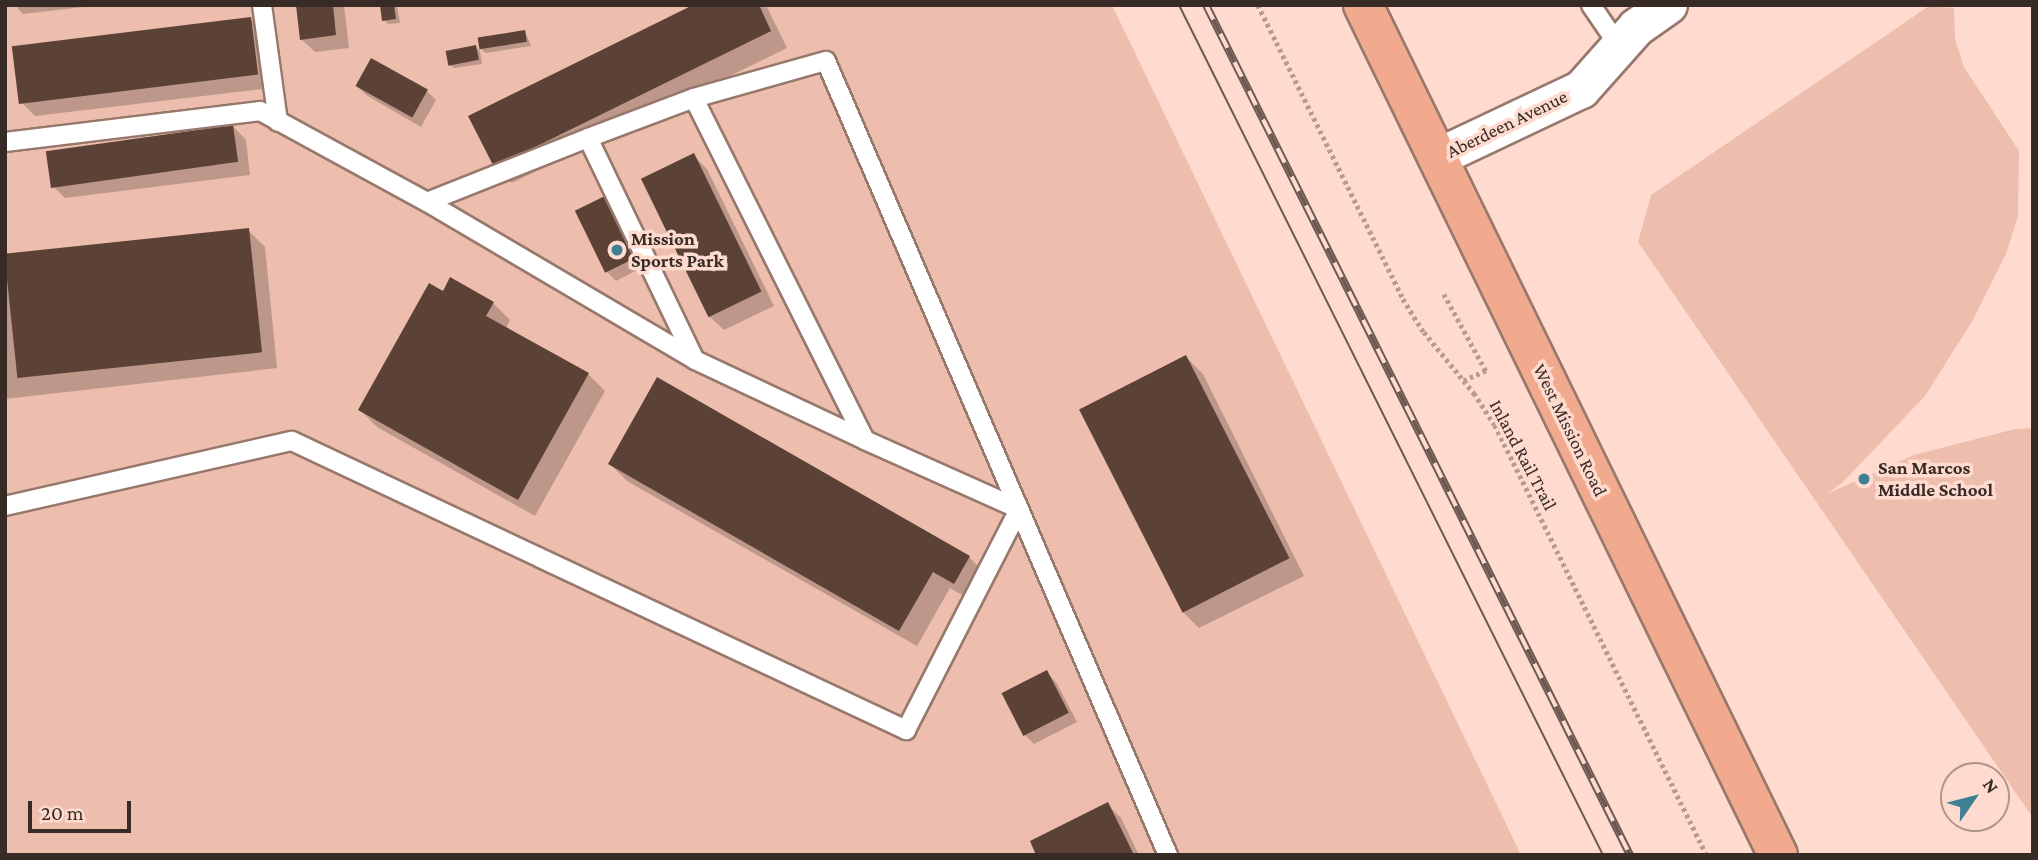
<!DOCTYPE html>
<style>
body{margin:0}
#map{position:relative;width:2038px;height:860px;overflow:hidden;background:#fedbce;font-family:"Crimson Pro",serif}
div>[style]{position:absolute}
.green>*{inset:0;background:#edbead}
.shadow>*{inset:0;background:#0003}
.building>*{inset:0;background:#5c4136;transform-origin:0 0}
.path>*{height:4.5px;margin-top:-2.25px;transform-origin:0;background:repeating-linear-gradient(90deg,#b69b91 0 3.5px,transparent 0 7px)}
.roads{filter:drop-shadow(2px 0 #97786c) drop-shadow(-2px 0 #97786c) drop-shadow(0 2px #97786c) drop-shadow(0 -2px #97786c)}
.lane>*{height:18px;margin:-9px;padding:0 9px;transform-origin:9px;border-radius:9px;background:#fff}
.street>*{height:37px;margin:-18.5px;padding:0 18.5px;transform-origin:18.5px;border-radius:18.5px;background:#fff}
.primary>*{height:38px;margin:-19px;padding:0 19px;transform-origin:19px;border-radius:19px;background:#f1aa8e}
.tram>*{height:2px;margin:-1px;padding:0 1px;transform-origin:1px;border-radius:1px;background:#6b5952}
.rail>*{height:8px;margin-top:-4px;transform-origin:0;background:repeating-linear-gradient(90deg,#fedbce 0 16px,#6b5952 0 32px);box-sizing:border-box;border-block:2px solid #6b5952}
.dots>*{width:19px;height:19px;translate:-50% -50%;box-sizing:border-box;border:4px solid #fedbce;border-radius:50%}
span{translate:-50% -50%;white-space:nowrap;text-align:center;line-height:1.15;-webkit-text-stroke:7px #fedbce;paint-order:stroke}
.street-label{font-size:19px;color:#382b26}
.poi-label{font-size:19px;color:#382b26;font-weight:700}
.left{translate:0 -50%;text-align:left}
.frame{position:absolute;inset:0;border:7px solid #382b26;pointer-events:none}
.north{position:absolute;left:1940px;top:762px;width:70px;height:70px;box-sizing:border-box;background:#fedbce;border:2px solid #af958b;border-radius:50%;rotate:55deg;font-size:19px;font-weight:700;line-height:28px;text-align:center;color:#382b26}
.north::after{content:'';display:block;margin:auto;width:24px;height:32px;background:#3f7f93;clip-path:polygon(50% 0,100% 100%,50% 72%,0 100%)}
.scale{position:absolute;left:28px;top:801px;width:103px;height:32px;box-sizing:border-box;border:4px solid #382b26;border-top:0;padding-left:9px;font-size:21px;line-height:24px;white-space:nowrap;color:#382b26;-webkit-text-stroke:5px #fedbce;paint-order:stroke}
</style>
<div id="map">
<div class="green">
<i style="clip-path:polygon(5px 5px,1112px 5px,1521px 855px,5px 855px)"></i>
<i style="clip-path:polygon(1929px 6px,1954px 8px,1955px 39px,1964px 67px,2019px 151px,2018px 216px,2006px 254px,1973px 320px,1925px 396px,1844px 481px,1827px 494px,1914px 455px,2015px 429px,2033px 428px,2033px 818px,1638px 242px,1651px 195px)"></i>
</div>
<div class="shadow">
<i style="clip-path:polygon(15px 5px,101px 5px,23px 14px)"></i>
<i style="clip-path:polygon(297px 5px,344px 5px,349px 48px,315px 52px,301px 39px)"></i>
<i style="clip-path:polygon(381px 5px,397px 5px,400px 23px,388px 24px,384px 20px)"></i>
<i style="clip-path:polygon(697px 5px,766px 5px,787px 48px,512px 183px,495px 166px)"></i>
<i style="clip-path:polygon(251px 19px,264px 32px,271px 88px,35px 116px,22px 103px)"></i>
<i style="clip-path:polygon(525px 31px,531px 46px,486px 53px,481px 49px)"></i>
<i style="clip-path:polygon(476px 47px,480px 51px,482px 64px,454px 68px,449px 64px)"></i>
<i style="clip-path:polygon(357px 86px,427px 91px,436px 100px,421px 127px,366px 95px)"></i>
<i style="clip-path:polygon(233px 126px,246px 140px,250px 175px,65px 198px,51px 184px)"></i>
<i style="clip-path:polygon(693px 155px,707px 169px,774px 306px,724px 330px,710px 317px)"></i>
<i style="clip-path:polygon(578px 212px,647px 265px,616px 281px,607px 272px)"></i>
<i style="clip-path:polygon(248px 230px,265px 247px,277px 368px,5px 399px,5px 257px)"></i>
<i style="clip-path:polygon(443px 294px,493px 303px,510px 320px,506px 328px,588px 374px,605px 391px,535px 516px,377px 427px,360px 410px)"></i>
<i style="clip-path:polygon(1186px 357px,1203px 374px,1304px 576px,1199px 628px,1182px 611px,1081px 409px)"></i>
<i style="clip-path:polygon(610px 464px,969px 557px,986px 574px,971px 600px,950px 588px,917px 646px,627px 481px)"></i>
<i style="clip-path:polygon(1047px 673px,1056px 682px,1077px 722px,1034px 744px,1025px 735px)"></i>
<i style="clip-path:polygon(1108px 805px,1121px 818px,1139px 855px,1038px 855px)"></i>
</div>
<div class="building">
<i style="clip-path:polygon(296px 5px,333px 5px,336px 35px,300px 40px)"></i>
<i style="clip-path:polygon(380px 5px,394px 5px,396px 19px,382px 21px)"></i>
<i style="clip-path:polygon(693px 5px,759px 5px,771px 31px,494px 167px,468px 116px)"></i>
<i style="left:251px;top:17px;width:58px;height:241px;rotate:83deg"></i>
<i style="left:525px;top:30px;width:12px;height:48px;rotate:81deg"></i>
<i style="left:476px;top:45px;width:15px;height:31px;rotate:79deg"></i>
<i style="left:371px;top:58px;width:65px;height:32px;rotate:29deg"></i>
<i style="left:233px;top:125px;width:37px;height:189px;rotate:82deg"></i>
<i style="left:694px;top:153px;width:154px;height:59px;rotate:64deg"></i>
<i style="left:609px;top:194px;width:69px;height:38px;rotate:64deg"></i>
<i style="left:249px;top:228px;width:125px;height:246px;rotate:84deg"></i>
<i style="clip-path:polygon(450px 277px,494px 302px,486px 316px,589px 373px,518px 500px,358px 410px,429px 283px,443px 291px)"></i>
<i style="left:1186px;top:355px;width:228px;height:120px;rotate:63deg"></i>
<i style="clip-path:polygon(657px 377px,970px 556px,954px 584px,933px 572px,899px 631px,608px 464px)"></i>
<i style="left:1047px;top:670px;width:48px;height:51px;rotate:63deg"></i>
<i style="clip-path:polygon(1108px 802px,1134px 855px,1036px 855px,1030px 841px)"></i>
</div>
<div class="path">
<i style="left:1258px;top:5px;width:328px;rotate:63.7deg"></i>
<i style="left:1403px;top:299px;width:39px;rotate:58deg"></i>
<i style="left:1424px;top:332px;width:79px;rotate:50.7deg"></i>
<i style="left:1474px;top:393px;width:38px;rotate:57deg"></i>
<i style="left:1495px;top:425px;width:479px;rotate:63.8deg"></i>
<i style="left:1444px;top:294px;width:88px;rotate:61.4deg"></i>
<i style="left:1486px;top:371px;width:24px;rotate:156deg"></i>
</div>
<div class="roads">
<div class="lane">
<i style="left:262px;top:5px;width:118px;rotate:82.2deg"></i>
<i style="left:1591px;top:5px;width:50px;rotate:55.7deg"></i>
<i style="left:694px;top:98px;width:113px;rotate:159.3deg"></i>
<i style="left:588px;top:138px;width:246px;rotate:64.3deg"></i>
<i style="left:695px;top:360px;width:188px;rotate:25.2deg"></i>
<i style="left:588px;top:138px;width:173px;rotate:158.3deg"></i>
<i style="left:427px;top:202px;width:311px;rotate:30.5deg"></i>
<i style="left:5px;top:142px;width:257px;rotate:-6.9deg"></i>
<i style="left:260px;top:111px;width:190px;rotate:28.6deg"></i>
<i style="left:5px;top:506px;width:294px;rotate:-12.8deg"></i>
<i style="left:292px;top:441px;width:679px;rotate:25.21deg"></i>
<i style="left:906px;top:730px;width:248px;rotate:-62.9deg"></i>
<i style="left:1019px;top:509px;width:169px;rotate:-155.9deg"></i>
<i style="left:865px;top:440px;width:382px;rotate:-116.6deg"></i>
<i style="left:694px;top:98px;width:137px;rotate:-15.7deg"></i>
<i style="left:826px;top:61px;width:865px;rotate:66.7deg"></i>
</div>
<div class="street">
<i style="left:1437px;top:157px;width:159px;rotate:-25.3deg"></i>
<i style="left:1581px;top:89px;width:83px;rotate:-48.4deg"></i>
<i style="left:1636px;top:27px;width:39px;rotate:-35deg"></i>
</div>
<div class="primary">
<i style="left:1363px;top:5px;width:946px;rotate:63.98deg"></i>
</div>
</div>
<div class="tram">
<i style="left:1179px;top:5px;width:950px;rotate:63.49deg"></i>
</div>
<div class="rail">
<i style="left:1206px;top:5px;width:950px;rotate:63.49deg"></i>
</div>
<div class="dots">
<i style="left:617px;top:250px;background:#3f7f93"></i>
<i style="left:1864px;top:479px;background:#3f7f93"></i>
</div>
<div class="street-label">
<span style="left:1507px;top:124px;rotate:-26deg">Aberdeen Avenue</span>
<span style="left:1570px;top:430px;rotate:64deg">West Mission Road</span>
<span style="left:1523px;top:455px;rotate:62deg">Inland Rail Trail</span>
</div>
<div class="poi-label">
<span class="left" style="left:631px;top:250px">Mission<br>Sports Park</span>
<span class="left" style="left:1878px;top:479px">San Marcos<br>Middle School</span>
</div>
<div class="frame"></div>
<div class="north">N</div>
<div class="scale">20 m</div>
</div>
